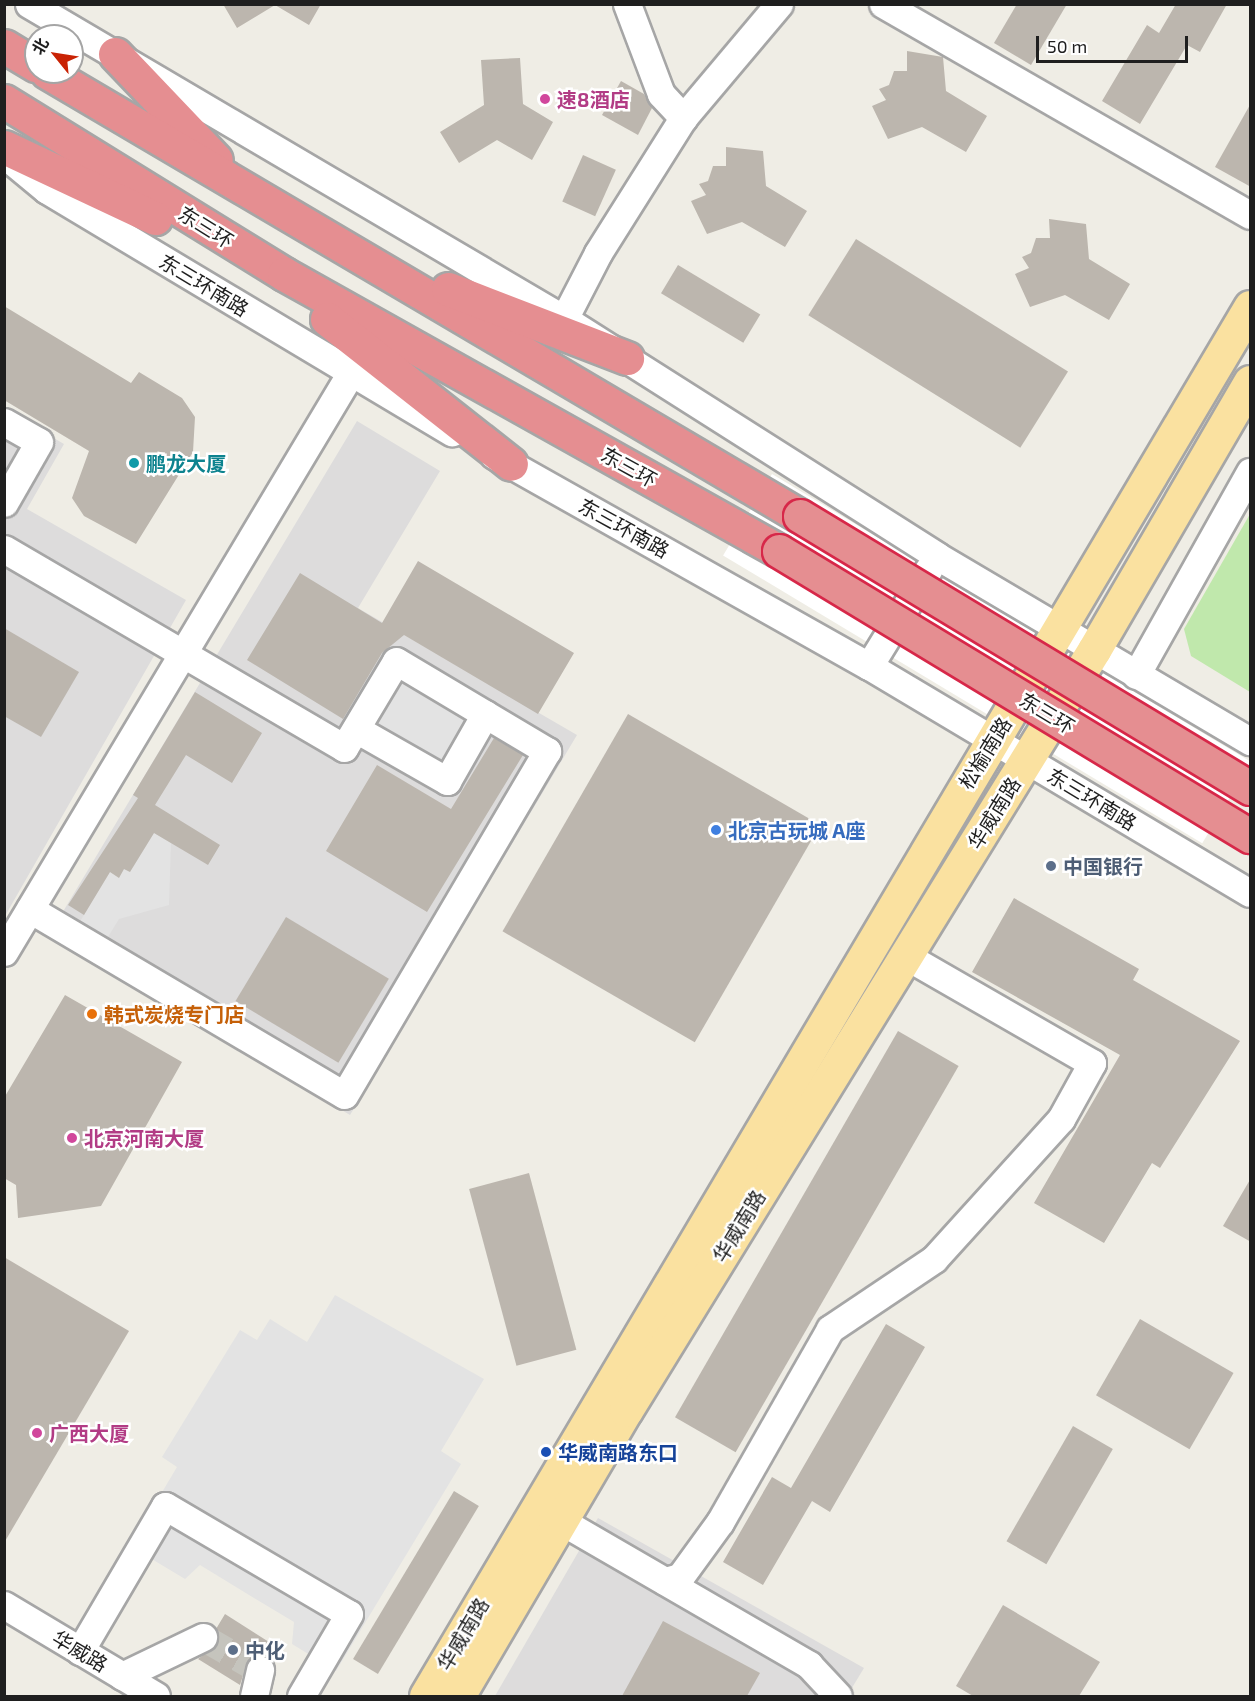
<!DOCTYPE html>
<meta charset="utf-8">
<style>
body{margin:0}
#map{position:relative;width:1255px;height:1701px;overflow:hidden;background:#efede5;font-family:"Exo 2","Noto Sans SC",sans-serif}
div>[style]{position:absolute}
.residential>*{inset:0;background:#dddcdc}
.grass>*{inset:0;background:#c0e8ac}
.parking>*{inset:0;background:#e3e3e3;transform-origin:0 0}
.pier>*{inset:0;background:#fff;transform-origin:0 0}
.building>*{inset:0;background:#bcb6ae;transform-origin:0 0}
.minor-tunnel>*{height:27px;margin-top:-13.5px;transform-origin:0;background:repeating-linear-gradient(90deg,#c5c4bd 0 27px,transparent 0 41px)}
.roads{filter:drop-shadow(2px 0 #a6a6a6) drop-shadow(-2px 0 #a6a6a6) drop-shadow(0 2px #a6a6a6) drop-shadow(0 -2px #a6a6a6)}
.minor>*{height:27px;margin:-13.5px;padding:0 13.5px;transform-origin:13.5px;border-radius:13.5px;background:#fff}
.major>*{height:33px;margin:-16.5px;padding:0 16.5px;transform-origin:16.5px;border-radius:16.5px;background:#fae1a0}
.highway>*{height:33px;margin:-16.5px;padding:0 16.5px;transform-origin:16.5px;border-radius:16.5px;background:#e58e91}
.bridges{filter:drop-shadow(2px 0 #d72849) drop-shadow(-2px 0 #d72849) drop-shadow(0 2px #d72849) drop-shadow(0 -2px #d72849)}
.highway-bridge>*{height:33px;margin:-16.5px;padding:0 16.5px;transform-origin:16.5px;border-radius:16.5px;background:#e58e91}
.dots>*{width:16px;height:16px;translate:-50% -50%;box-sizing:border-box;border:3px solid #fff;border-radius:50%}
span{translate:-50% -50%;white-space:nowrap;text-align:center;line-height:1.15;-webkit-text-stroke:5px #fff;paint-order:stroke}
.hotel-label{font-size:20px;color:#b23c85;font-weight:700}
.left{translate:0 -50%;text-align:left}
.street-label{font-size:20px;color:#1f1f1f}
.culture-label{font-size:20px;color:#0d838f;font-weight:700}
.shop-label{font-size:20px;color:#366cbe;font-weight:700}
.service-label{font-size:20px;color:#4e5e75;font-weight:700}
.food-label{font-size:20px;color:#c56008;font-weight:700}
.transit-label{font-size:20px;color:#164399;font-weight:700}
.frame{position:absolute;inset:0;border:6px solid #1f1f1f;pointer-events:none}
.north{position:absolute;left:24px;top:24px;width:60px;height:60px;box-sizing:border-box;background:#fff;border:2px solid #a5a5a5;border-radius:50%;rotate:300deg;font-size:16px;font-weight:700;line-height:24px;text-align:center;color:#1f1f1f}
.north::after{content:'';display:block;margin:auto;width:21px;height:27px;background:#c92305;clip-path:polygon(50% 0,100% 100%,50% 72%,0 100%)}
.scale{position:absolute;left:1036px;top:36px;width:152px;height:27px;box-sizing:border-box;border:3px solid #1f1f1f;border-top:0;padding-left:8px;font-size:18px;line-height:21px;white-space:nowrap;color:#1f1f1f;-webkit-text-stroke:4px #fff;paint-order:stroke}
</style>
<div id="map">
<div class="residential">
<i style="clip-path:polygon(5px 410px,64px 444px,27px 509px,186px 600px,5px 916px)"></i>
<i style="clip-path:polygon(357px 421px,440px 471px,358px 608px,577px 735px,350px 1115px,49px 935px)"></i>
<i style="clip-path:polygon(598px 1518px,864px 1668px,847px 1696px,495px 1696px)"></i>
</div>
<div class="grass">
<i style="clip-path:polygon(1250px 514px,1250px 692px,1191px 656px,1184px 629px)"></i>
</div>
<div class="parking">
<i style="left:396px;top:661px;width:104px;height:79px;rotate:31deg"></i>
<i style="clip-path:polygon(154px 833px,171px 843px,169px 905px,119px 919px,100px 950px,73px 933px,110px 872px,119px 877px,124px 869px,130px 872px)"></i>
<i style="clip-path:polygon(335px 1295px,484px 1379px,441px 1451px,461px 1464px,336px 1671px,292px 1644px,294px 1622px,259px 1601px,200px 1565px,185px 1579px,130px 1546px,177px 1467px,162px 1457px,240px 1330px,257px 1340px,270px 1319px,307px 1342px)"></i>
</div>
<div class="pier">
<i style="left:772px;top:474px;width:559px;height:95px;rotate:31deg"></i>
</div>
<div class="building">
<i style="clip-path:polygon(223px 4px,321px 4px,309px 25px,275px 5px,237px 28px)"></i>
<i style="clip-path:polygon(1017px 4px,1067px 4px,1031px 65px,994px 43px)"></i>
<i style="clip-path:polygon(1176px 4px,1227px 4px,1200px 52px,1187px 45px,1140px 124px,1102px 101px,1147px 25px,1159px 33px)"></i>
<i style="clip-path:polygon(907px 51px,943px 57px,946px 91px,987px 116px,966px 152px,922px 127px,888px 139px,872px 106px,886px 100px,879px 89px,889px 85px,894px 71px,907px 71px)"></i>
<i style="clip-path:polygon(520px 58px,523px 104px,553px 122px,532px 160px,497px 140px,459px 163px,440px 132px,484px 105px,481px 60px)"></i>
<i style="clip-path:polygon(621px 81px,644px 94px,652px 108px,638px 135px,602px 115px)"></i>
<i style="clip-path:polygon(1251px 103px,1251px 187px,1215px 167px)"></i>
<i style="clip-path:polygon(726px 147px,763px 151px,766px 186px,807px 211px,785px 247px,742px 222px,707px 234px,691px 201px,706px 195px,699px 184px,708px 181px,713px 166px,726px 166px)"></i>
<i style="left:583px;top:155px;width:36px;height:51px;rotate:24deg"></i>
<i style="clip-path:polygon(1049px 219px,1086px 224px,1089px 259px,1130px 284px,1109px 320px,1065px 295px,1030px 307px,1015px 274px,1029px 268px,1022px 257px,1031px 253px,1036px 238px,1050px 238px)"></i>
<i style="left:856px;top:239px;width:250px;height:90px;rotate:32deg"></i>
<i style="left:678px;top:265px;width:96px;height:33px;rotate:31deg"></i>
<i style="clip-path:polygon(4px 306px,131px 383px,139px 372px,182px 398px,195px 417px,193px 452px,136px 544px,84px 516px,72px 498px,89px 451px,4px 400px)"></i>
<i style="clip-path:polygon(418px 561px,574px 653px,538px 714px,404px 635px,382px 653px,343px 719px,247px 660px,300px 573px,382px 623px)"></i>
<i style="clip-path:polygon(4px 628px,79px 672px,41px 737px,4px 716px)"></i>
<i style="clip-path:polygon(195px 692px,262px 733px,232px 783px,186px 755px,155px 805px,220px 845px,208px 865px,154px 833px,130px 872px,124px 869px,119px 878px,110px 872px,84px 915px,68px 905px,138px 798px,133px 795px)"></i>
<i style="left:628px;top:714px;width:222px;height:251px;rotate:30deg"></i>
<i style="clip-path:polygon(494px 738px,523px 755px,427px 912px,326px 851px,377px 765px,451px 809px)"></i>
<i style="clip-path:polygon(1014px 898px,1139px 969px,1133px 980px,1240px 1041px,1160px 1168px,1152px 1163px,1104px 1243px,1034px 1203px,1120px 1055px,972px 972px)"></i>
<i style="left:286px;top:917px;width:120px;height:98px;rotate:31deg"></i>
<i style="clip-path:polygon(65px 995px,182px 1062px,101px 1206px,18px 1218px,16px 1185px,4px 1178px,4px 1098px)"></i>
<i style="left:898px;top:1031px;width:70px;height:446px;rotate:30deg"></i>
<i style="left:529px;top:1173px;width:183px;height:62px;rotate:75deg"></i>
<i style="clip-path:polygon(1251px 1178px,1251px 1242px,1223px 1226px)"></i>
<i style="clip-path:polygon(4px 1257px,129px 1331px,4px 1543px)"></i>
<i style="left:1140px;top:1319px;width:108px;height:88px;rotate:30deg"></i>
<i style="clip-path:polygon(886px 1324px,925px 1347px,830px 1512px,812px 1501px,763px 1585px,723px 1562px,772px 1477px,791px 1488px)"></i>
<i style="left:1073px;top:1426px;width:46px;height:133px;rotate:30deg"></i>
<i style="left:454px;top:1491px;width:29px;height:196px;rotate:31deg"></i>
<i style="clip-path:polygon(1003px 1605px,1100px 1662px,1079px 1696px,973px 1696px,956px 1686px)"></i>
<i style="clip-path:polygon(225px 1614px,269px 1642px,261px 1655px,248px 1660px,240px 1685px,198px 1659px,216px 1645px,216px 1629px)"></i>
<i style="clip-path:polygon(663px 1621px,760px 1673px,747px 1696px,622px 1696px)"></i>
</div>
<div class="minor-tunnel">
<i style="left:203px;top:1637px;width:66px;rotate:30.1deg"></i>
</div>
<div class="roads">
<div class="minor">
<i style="left:29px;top:4px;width:621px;rotate:30.49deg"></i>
<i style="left:564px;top:319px;width:442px;rotate:32.4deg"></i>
<i style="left:937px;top:556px;width:364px;rotate:30.6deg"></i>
<i style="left:627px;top:4px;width:96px;rotate:69.3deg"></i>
<i style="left:661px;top:94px;width:33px;rotate:47deg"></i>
<i style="left:883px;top:4px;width:423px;rotate:29.9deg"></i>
<i style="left:6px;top:156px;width:53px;rotate:39.7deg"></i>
<i style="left:47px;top:190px;width:472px;rotate:30.9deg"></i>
<i style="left:564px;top:319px;width:74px;rotate:-62.7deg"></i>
<i style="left:598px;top:253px;width:160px;rotate:-57.8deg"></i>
<i style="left:683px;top:118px;width:149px;rotate:-49.9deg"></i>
<i style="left:4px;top:422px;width:40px;rotate:29.7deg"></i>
<i style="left:39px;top:442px;width:70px;rotate:119.8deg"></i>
<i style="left:494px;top:455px;width:430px;rotate:29.4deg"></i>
<i style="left:869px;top:666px;width:443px;rotate:30.8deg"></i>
<i style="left:4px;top:549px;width:394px;rotate:30.3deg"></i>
<i style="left:344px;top:748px;width:101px;rotate:-59.1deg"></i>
<i style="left:396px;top:661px;width:176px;rotate:30.8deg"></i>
<i style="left:547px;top:751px;width:399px;rotate:120.5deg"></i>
<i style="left:344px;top:1095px;width:365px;rotate:-149.4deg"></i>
<i style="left:869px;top:666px;width:113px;rotate:-58.4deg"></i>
<i style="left:1136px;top:675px;width:233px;rotate:-60.7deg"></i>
<i style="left:356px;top:729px;width:105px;rotate:29.7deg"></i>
<i style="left:447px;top:781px;width:77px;rotate:-60.4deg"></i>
<i style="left:4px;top:952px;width:674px;rotate:-59.09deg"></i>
<i style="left:561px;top:1521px;width:287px;rotate:30.1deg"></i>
<i style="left:809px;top:1665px;width:42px;rotate:46.9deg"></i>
<i style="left:665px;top:1581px;width:16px;rotate:-15deg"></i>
<i style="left:680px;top:1577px;width:68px;rotate:-54deg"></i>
<i style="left:720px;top:1522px;width:222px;rotate:-60.3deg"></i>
<i style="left:830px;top:1329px;width:125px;rotate:-33.9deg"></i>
<i style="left:934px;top:1259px;width:189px;rotate:-47.8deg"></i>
<i style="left:1061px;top:1119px;width:64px;rotate:-61deg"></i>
<i style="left:1092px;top:1063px;width:215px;rotate:-150.1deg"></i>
<i style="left:4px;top:1605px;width:177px;rotate:30.9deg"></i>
<i style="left:80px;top:1651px;width:168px;rotate:-59.6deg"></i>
<i style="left:165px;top:1506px;width:213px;rotate:30.4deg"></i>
<i style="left:349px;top:1614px;width:95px;rotate:120.3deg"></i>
<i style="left:122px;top:1676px;width:90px;rotate:-25.7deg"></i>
<i style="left:254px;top:1696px;width:27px;rotate:-77deg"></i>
</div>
<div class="major">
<i style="left:426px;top:1696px;width:1615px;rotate:-59.32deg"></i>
<i style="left:458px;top:1696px;width:332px;rotate:-59.6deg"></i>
<i style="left:626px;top:1410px;width:893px;rotate:-58.38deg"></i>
<i style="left:1094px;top:650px;width:310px;rotate:-59.8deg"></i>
</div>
<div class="highway">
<i style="left:4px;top:46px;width:37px;rotate:31deg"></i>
<i style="left:115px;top:54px;width:146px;rotate:46.4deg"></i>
<i style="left:47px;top:72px;width:874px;rotate:30.53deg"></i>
<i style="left:4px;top:101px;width:329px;rotate:31.7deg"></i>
<i style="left:284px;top:274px;width:567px;rotate:29.23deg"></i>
<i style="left:4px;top:147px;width:167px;rotate:25.2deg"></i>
<i style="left:448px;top:289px;width:192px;rotate:21.1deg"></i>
<i style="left:327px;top:319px;width:234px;rotate:38.2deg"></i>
</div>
</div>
<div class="bridges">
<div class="highway-bridge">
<i style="left:800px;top:516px;width:526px;rotate:31.15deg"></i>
<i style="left:779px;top:551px;width:551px;rotate:31.18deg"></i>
</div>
</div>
<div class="dots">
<i style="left:545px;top:99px;background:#d1479c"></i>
<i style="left:134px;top:463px;background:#0f9aa8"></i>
<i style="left:716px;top:830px;background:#3f7fe0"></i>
<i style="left:1051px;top:866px;background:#5c6f8a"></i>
<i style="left:92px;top:1014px;background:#e8710a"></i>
<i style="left:72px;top:1138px;background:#d1479c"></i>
<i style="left:37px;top:1433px;background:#d1479c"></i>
<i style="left:546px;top:1452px;background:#1a4fb4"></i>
<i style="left:233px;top:1650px;background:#5c6f8a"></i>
</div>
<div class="hotel-label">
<span class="left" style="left:557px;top:99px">速8酒店</span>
<span class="left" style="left:84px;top:1138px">北京河南大厦</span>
<span class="left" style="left:49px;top:1433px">广西大厦</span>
</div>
<div class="street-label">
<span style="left:206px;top:227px;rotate:32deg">东三环</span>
<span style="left:204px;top:285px;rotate:31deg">东三环南路</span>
<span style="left:629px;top:467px;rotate:29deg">东三环</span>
<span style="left:624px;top:528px;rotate:29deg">东三环南路</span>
<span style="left:1047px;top:713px;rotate:31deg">东三环</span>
<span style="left:985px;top:753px;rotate:-58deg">松榆南路</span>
<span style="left:1092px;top:799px;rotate:31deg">东三环南路</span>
<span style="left:994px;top:813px;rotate:-58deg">华威南路</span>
<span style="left:739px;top:1226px;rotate:-58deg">华威南路</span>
<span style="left:463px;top:1634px;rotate:-59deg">华威南路</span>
<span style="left:80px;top:1651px;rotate:31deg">华威路</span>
</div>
<div class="culture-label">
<span class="left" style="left:146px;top:463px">鹏龙大厦</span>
</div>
<div class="shop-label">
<span class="left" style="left:728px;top:830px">北京古玩城 A座</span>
</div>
<div class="service-label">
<span class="left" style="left:1063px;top:866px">中国银行</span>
<span class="left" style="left:245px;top:1650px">中化</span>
</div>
<div class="food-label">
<span class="left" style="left:104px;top:1014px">韩式炭烧专门店</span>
</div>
<div class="transit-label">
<span class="left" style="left:558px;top:1452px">华威南路东口</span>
</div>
<div class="frame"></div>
<div class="north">北</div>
<div class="scale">50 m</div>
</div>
